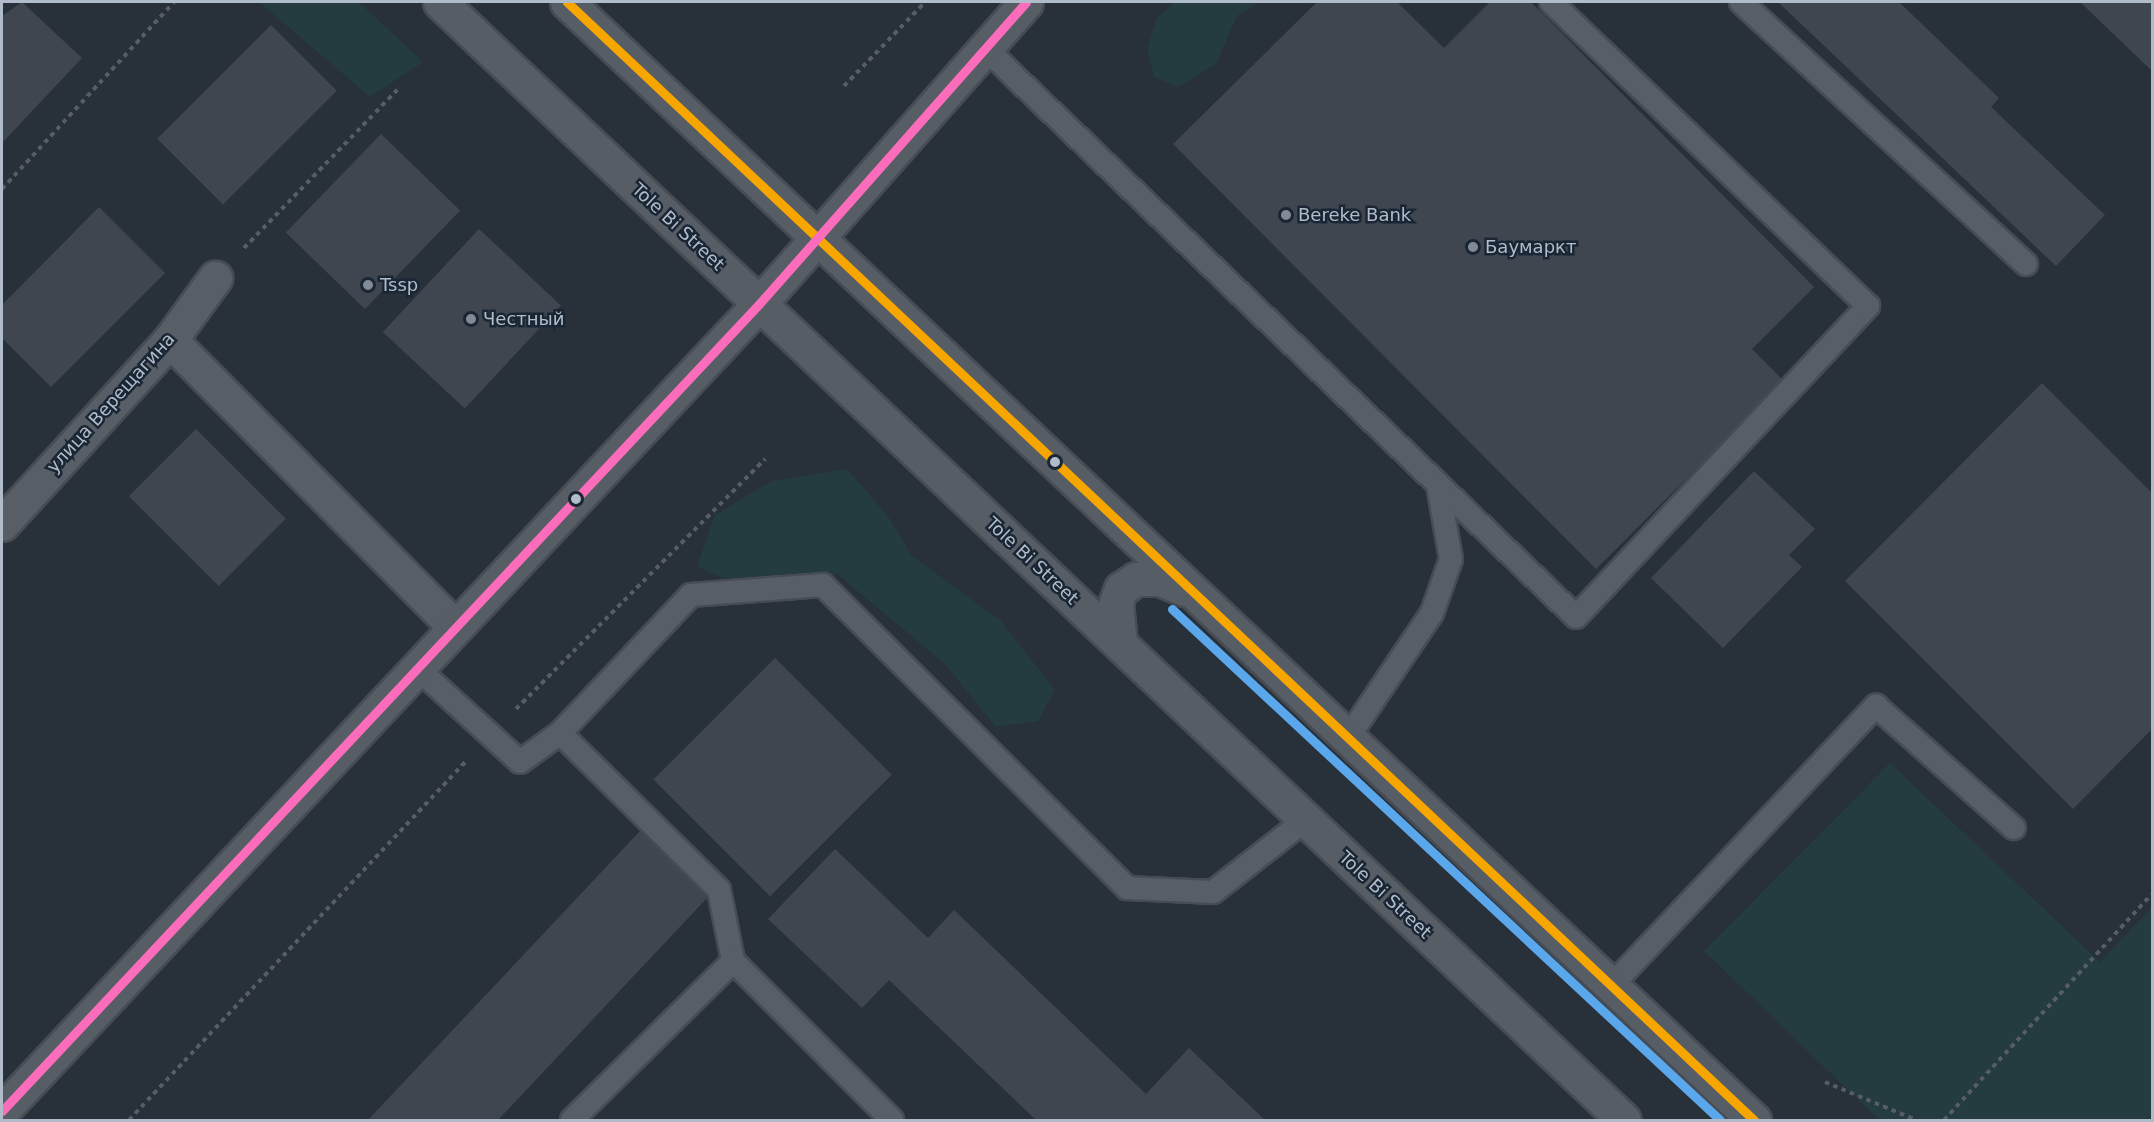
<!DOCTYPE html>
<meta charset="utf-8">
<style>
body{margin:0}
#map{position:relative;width:2154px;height:1122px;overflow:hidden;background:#283039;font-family:"DejaVu Sans",sans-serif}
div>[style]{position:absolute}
.green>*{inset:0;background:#243c40}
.building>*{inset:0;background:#40464f;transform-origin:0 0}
.path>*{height:4px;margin-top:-2px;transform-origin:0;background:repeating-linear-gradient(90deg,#565d64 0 4.5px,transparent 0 9px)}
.roads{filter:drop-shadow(2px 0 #474c54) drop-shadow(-2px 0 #474c54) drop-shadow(0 2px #474c54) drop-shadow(0 -2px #474c54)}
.lane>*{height:22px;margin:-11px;padding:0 11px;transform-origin:11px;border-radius:11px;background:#585e66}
.street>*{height:33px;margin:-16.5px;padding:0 16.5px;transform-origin:16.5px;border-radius:16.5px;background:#585e66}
.secondary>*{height:33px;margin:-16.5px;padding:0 16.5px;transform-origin:16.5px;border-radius:16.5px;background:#575d65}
.bus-1>*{height:9px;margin:-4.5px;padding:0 4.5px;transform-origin:4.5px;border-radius:4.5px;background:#f7a600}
.bus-2>*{height:9px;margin:-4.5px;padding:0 4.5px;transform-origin:4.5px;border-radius:4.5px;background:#fb6dba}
.tram-1>*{height:9px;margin:-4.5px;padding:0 4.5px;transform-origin:4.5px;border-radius:4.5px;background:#5aa8eb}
.dots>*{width:16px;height:16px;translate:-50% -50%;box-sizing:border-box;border:3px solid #1b2635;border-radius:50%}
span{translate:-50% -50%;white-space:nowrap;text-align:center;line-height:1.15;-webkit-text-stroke:5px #1b2635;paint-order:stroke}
.poi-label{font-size:18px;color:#b1bccb}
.left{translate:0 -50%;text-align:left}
.street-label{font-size:18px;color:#b1bccb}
.frame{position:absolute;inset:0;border:3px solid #b1bccb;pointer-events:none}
</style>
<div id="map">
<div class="green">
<i style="clip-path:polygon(259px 2px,359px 2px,423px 62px,370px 97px)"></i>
<i style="clip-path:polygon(1175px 2px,1258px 2px,1237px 16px,1216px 64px,1178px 87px,1154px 77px,1147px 50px,1156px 19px)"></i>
<i style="clip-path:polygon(847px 469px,888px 516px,912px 556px,1001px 621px,1055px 690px,1038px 721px,996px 727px,944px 663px,837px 574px,739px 584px,697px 567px,715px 515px,772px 481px)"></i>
<i style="clip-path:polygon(1890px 763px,2100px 962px,2152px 907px,2152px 1120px,1879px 1120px,1704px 951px)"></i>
</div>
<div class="building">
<i style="clip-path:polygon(22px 2px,82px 58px,2px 143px,2px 16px)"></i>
<i style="clip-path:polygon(1317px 2px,1397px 2px,1444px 48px,1490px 2px,1531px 2px,1814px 287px,1752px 349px,1784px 381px,1596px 569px,1173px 144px)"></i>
<i style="clip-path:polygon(1778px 2px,1899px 2px,1999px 98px,1991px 107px,2105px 215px,2056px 266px)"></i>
<i style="clip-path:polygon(2080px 2px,2152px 2px,2152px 71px)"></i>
<i style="left:271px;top:25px;width:93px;height:161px;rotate:45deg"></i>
<i style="left:381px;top:134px;width:110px;height:137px;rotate:44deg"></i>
<i style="clip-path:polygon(99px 207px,165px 273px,51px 387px,2px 338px,2px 305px)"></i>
<i style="left:479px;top:229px;width:112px;height:141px;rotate:43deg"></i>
<i style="clip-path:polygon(2042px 383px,2152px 493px,2152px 729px,2073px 809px,1845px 581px)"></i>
<i style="left:196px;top:429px;width:127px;height:95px;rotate:45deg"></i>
<i style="clip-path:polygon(1754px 471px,1815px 529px,1789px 555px,1802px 567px,1723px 648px,1651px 578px)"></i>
<i style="left:775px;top:658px;width:165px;height:172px;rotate:45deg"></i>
<i style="clip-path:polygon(640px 831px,709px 896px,498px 1120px,368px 1120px)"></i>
<i style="clip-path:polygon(835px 849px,928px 938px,954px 910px,1146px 1094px,1189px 1048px,1265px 1120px,1036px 1120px,889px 980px,862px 1008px,768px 919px)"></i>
</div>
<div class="path">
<i style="left:844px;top:86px;width:117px;rotate:-46deg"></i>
<i style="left:2px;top:189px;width:254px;rotate:-47.4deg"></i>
<i style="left:244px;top:248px;width:224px;rotate:-45.9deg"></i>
<i style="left:516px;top:709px;width:353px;rotate:-45.1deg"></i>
<i style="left:1825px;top:1082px;width:99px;rotate:22.7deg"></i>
<i style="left:129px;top:1120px;width:491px;rotate:-46.8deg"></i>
<i style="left:1944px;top:1120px;width:307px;rotate:-47.4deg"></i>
</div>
<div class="roads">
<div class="lane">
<i style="left:1741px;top:2px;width:387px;rotate:42.6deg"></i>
<i style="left:985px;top:48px;width:820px;rotate:43.91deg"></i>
<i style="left:1576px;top:617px;width:427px;rotate:-46.8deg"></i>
<i style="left:1868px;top:306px;width:439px;rotate:-136.2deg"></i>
<i style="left:417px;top:668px;width:139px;rotate:42.4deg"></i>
<i style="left:520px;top:762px;width:49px;rotate:-35.9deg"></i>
<i style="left:560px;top:733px;width:190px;rotate:-46.5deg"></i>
<i style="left:691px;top:595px;width:132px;rotate:-4.3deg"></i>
<i style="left:823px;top:585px;width:429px;rotate:44.9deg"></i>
<i style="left:1127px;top:888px;width:86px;rotate:2.7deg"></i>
<i style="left:1213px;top:892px;width:117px;rotate:-38deg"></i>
<i style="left:560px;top:733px;width:223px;rotate:44.6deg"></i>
<i style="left:719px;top:890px;width:72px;rotate:78.8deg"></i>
<i style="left:733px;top:961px;width:225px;rotate:45deg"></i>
<i style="left:1347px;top:739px;width:152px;rotate:-56deg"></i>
<i style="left:1432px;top:613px;width:57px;rotate:-70.6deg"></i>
<i style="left:1451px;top:559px;width:75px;rotate:-100deg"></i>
<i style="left:1611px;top:986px;width:386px;rotate:-46.6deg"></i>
<i style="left:1876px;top:706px;width:184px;rotate:41.5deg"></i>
<i style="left:572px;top:1120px;width:226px;rotate:-44.6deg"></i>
</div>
<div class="street">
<i style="left:170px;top:340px;width:404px;rotate:45.2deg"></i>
<i style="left:2px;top:524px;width:249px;rotate:-47.6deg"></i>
<i style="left:170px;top:340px;width:77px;rotate:-54deg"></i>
</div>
<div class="secondary">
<i style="left:440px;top:2px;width:1628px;rotate:43.36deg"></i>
<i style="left:567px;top:2px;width:1631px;rotate:43.29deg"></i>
<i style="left:1120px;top:644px;width:42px;rotate:-95.4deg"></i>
<i style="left:1116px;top:602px;width:14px;rotate:-69deg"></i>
<i style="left:1121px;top:589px;width:18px;rotate:-34deg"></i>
<i style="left:1136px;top:579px;width:24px"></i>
<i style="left:1160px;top:579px;width:27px;rotate:22deg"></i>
<i style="left:2px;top:1111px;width:1106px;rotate:-46.83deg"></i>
<i style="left:759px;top:304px;width:403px;rotate:-48.5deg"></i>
</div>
</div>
<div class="bus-1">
<i style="left:567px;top:2px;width:1631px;rotate:43.29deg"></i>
</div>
<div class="bus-2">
<i style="left:2px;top:1111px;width:1106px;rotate:-46.83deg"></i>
<i style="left:759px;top:304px;width:403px;rotate:-48.5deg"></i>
</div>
<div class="tram-1">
<i style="left:1172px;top:609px;width:749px;rotate:43deg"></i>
</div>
<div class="dots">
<i style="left:1286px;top:215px;background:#818b98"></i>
<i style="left:1473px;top:247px;background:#818b98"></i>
<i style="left:368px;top:285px;background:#818b98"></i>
<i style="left:471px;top:319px;background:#818b98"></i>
<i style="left:1055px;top:462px;background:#b1bccb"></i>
<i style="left:576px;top:499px;background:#b1bccb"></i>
</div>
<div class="poi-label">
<span class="left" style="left:1298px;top:215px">Bereke Bank</span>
<span class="left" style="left:1485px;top:247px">Баумаркт</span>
<span class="left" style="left:380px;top:285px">Tssp</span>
<span class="left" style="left:483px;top:319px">Честный</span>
</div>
<div class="street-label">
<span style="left:678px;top:227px;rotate:43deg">Tole Bi Street</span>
<span style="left:111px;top:403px;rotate:-48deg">улица Верещагина</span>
<span style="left:1032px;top:561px;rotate:43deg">Tole Bi Street</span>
<span style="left:1385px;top:895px;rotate:43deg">Tole Bi Street</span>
</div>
<div class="frame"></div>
</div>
